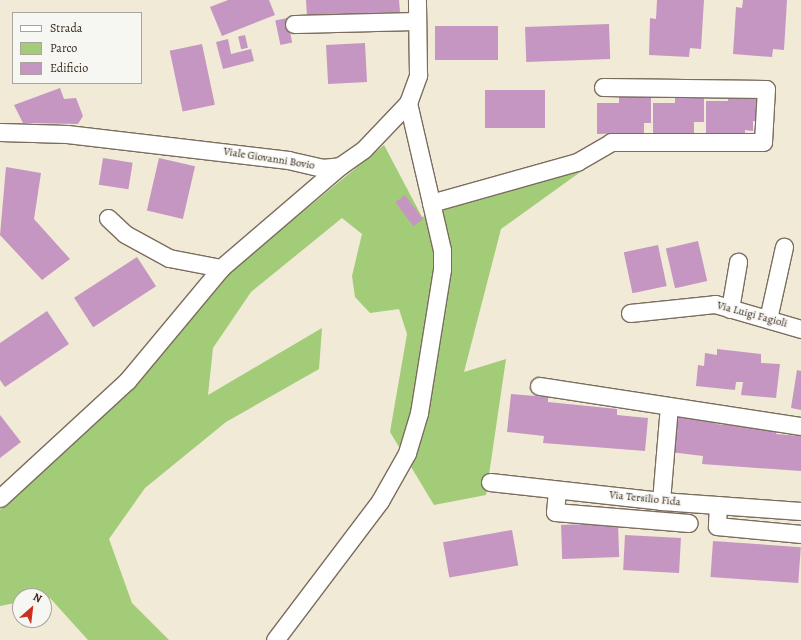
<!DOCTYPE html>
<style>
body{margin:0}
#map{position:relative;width:801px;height:640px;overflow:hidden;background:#f1ead6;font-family:Alegreya,serif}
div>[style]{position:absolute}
.green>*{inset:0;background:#a2cc78}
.building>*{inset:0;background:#c596c2;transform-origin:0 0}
.roads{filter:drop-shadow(1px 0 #7b6d5e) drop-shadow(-1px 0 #7b6d5e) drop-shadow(0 1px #7b6d5e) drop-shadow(0 -1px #7b6d5e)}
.minor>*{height:17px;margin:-8.5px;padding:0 8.5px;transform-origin:8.5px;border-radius:8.5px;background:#fff}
span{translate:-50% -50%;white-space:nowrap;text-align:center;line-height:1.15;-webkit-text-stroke:3px #f6f6f2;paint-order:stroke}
.street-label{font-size:11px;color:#3b2a1e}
.legend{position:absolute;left:12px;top:12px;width:130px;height:72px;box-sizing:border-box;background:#f6f6f2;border:1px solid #aba49d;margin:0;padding:5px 7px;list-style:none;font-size:12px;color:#3b2a1e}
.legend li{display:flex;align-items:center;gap:8px;height:20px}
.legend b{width:20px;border:1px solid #aba49d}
.north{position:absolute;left:12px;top:588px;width:40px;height:40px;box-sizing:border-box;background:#f6f6f2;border:1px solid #aba49d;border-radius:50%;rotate:28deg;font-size:11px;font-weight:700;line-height:16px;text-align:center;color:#3b2a1e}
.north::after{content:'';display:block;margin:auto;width:14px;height:18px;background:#c8321e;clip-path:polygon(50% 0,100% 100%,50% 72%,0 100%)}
</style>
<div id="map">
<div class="green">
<i style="clip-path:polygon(384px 145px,422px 217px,604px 155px,501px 229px,464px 372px,506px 359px,486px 495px,434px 505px,390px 432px,407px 334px,399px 309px,370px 313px,355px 297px,352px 276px,362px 234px,342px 218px,251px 292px,213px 348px,208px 395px,322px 328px,319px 369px,226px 422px,145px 488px,109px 539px,132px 603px,169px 640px,88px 640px,50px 598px,44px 596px,20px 596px,20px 602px,0 606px,0 510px,135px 384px,221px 279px)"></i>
</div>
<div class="building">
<i style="clip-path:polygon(228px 0,269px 0,275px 15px,222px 36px,210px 7px)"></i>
<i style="clip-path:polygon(306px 0,399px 0,400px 12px,307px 16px)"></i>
<i style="clip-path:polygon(657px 0,704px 0,701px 49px,690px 48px,689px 57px,649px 55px,650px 18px,656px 19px)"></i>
<i style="clip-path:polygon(743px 0,787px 0,784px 50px,773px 49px,772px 57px,733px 54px,736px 7px,742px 8px)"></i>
<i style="left:287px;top:18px;width:25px;height:12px;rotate:78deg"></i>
<i style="left:609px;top:24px;width:35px;height:84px;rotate:88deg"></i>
<i style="left:435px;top:26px;width:63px;height:34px"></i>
<i style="left:245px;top:35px;width:13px;height:7px;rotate:77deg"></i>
<i style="clip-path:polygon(228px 39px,231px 54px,251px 49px,254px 61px,223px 69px,216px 42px)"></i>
<i style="left:365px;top:43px;width:39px;height:39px;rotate:87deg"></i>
<i style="left:202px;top:44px;width:62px;height:33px;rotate:78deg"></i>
<i style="clip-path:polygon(60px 88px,64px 99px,76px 98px,83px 116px,78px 124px,23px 123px,14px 105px)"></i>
<i style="left:485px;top:90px;width:60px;height:38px"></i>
<i style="clip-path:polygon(728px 94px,758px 94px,758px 121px,753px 121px,753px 131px,745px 130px,745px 136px,706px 136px,706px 101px,728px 101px)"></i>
<i style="clip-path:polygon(651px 95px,651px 123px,644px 123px,644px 133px,597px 134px,597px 103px,619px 103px,619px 96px)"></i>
<i style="clip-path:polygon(675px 95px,704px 95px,704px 122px,694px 122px,694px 133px,653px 134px,653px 103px,675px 103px)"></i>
<i style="left:103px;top:158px;width:30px;height:27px;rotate:9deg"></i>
<i style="left:159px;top:158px;width:37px;height:54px;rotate:13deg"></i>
<i style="clip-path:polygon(6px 167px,41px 173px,34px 219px,70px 259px,42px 280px,0 235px)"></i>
<i style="left:405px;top:195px;width:30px;height:12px;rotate:53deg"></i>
<i style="left:698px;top:241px;width:41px;height:33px;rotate:77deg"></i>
<i style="left:658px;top:245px;width:42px;height:35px;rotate:78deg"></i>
<i style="left:137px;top:257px;width:35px;height:75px;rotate:57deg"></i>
<i style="clip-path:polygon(47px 311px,69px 344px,5px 387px,0 380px,0 343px)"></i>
<i style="clip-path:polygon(717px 349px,761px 354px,761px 363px,780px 364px,776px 398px,741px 395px,743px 382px,736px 382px,735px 390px,696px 386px,698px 365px,704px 366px,705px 353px,717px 355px)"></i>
<i style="clip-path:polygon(797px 370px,801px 371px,801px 410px,791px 408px)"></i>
<i style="clip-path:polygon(511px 394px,548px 397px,548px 402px,617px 409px,617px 415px,648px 418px,645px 451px,543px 443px,544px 436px,507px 432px)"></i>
<i style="clip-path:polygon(673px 414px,716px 419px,716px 424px,776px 429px,776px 434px,801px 436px,801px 471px,702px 464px,703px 456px,670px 452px)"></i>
<i style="clip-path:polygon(0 415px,21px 442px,0 458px)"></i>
<i style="left:618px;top:523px;width:34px;height:57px;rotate:88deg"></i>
<i style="left:512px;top:530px;width:36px;height:70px;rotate:80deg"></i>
<i style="left:625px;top:535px;width:56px;height:35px;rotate:3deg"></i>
<i style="left:713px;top:541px;width:88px;height:36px;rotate:4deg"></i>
</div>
<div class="roads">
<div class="minor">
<i style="left:294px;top:24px;width:123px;rotate:-1.4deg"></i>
<i style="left:0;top:132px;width:67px;rotate:1.7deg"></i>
<i style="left:67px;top:134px;width:223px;rotate:6.7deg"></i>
<i style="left:288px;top:160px;width:35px;rotate:13deg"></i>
<i style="left:322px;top:168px;width:18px;rotate:-6deg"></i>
<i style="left:340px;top:166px;width:29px;rotate:-35deg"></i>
<i style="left:364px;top:149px;width:64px;rotate:-46.3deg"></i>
<i style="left:408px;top:103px;width:30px;rotate:-70deg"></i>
<i style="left:418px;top:75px;width:75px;rotate:-90.8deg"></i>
<i style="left:431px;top:203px;width:152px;rotate:-15.7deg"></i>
<i style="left:577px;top:162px;width:39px;rotate:-30deg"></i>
<i style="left:611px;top:142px;width:152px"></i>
<i style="left:763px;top:142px;width:53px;rotate:-86.8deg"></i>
<i style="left:766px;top:89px;width:163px;rotate:-179.3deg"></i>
<i style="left:108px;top:218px;width:23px;rotate:43deg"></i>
<i style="left:125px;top:234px;width:50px;rotate:28.6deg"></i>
<i style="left:169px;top:258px;width:53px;rotate:10.9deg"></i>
<i style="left:730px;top:309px;width:48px;rotate:-80.3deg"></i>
<i style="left:630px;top:313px;width:85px;rotate:-6deg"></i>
<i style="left:715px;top:304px;width:90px;rotate:16.2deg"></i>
<i style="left:768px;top:319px;width:74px;rotate:-77.5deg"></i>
<i style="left:539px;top:386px;width:265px;rotate:8.7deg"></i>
<i style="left:490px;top:482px;width:172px;rotate:6.3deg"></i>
<i style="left:661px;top:501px;width:140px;rotate:4.1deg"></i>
<i style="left:557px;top:490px;width:22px;rotate:95deg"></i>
<i style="left:555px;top:512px;width:134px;rotate:4.7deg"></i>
<i style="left:0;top:498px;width:173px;rotate:-42.7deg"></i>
<i style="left:127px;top:381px;width:147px;rotate:-50.2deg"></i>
<i style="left:221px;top:268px;width:157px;rotate:-40.6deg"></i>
<i style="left:661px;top:501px;width:95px;rotate:-85.2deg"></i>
<i style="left:718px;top:505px;width:21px;rotate:93deg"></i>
<i style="left:717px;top:526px;width:84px;rotate:5.4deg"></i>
<i style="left:275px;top:640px;width:174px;rotate:-52.9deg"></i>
<i style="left:380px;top:501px;width:55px;rotate:-60.6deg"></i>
<i style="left:407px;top:453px;width:42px;rotate:-73.3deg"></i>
<i style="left:419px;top:413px;width:146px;rotate:-80.9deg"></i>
<i style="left:442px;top:269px;width:19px;rotate:-90deg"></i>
<i style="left:442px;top:250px;width:151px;rotate:-103deg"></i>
</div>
</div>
<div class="street-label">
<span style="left:269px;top:159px;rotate:9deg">Viale Giovanni Bovio</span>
<span style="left:752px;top:315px;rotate:15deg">Via Luigi Fagioli</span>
<span style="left:645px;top:499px;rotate:6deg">Via Tersilio Fida</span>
</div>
<ul class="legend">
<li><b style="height:5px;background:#fff"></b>Strada</li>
<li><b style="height:11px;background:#a2cc78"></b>Parco</li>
<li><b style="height:11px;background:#c596c2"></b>Edificio</li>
</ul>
<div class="north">N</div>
</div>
